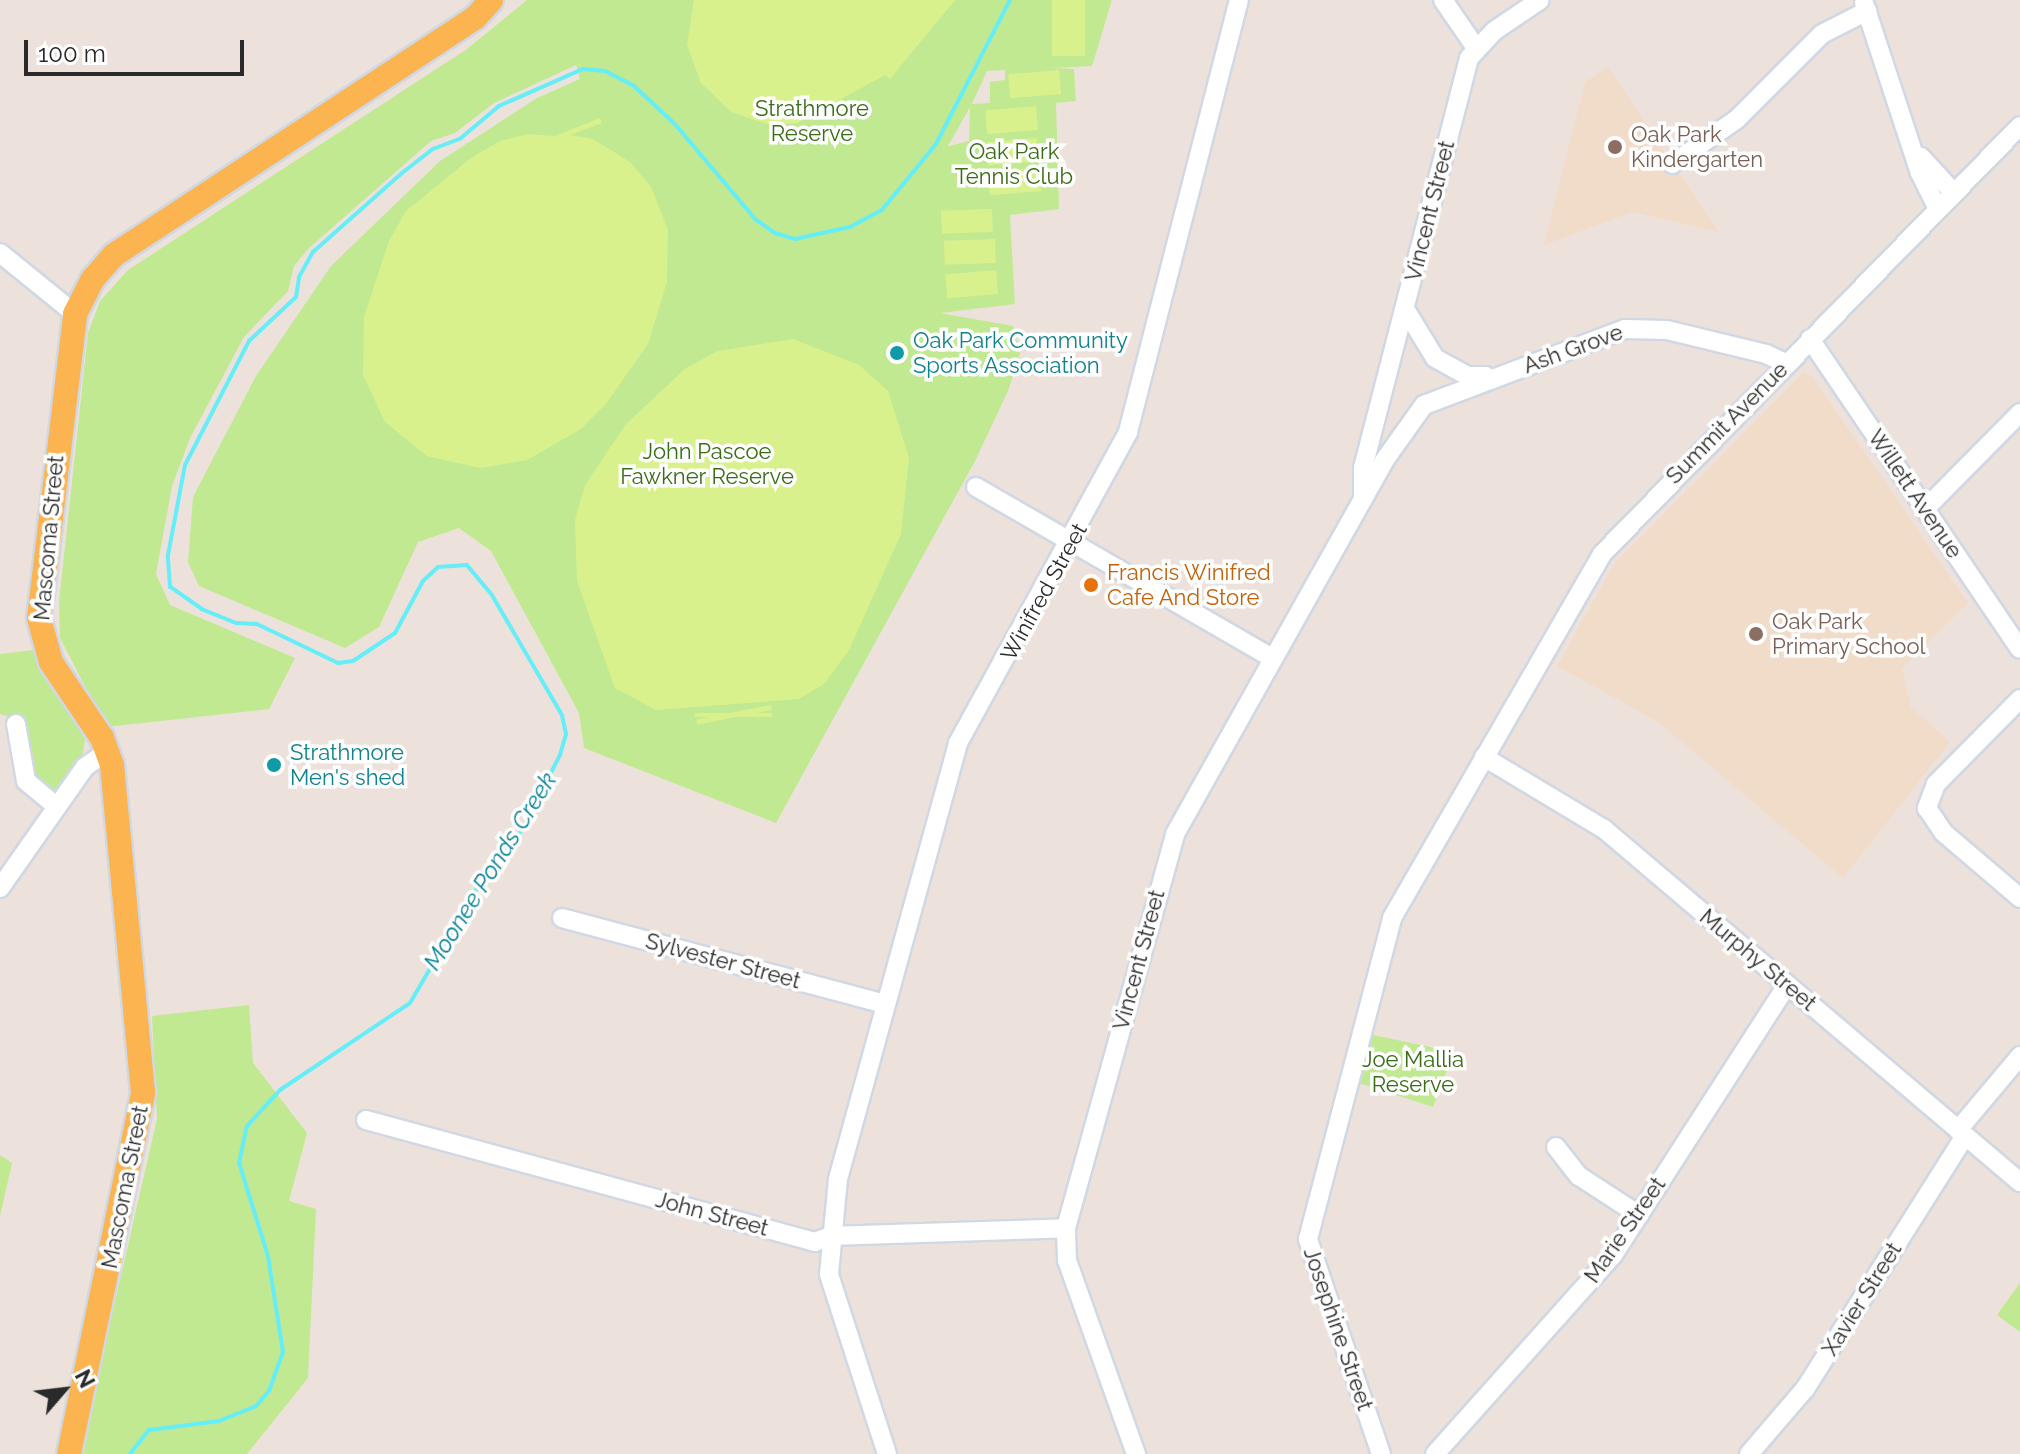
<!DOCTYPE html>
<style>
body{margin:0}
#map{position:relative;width:2020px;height:1454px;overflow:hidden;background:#ede2db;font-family:Raleway,sans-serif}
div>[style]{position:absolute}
.education>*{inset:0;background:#f1dcc9}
.green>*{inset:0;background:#c0e992}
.pitch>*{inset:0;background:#d9f18d;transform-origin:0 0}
.stream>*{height:4px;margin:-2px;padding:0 2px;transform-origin:2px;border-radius:2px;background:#65edf8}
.roads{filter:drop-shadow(2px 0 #d0d8e4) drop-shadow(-2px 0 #d0d8e4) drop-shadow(0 2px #d0d8e4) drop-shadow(0 -2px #d0d8e4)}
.minor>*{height:18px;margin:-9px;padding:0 9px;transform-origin:9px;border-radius:9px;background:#fff}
.major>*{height:24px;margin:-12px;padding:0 12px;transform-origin:12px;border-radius:12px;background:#fcb451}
.dots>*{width:22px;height:22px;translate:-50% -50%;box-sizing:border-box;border:4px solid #fff;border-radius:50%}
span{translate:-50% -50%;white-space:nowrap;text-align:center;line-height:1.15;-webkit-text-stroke:7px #fff;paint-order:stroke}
.park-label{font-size:22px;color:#376d14}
.education-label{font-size:22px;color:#785e54}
.left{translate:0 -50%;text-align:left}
.street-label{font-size:22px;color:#2a2a2a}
.culture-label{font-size:22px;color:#0d838f}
.food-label{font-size:22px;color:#c56008}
.water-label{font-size:24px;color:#048097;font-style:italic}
.north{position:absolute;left:24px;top:1350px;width:80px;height:80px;-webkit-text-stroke:6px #fff;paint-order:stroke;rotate:62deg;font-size:22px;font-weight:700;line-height:32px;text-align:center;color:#2a2a2a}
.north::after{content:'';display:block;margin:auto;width:28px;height:36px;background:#2a2a2a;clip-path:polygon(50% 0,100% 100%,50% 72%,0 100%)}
.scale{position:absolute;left:24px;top:40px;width:220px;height:36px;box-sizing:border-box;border:4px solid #2a2a2a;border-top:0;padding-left:10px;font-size:24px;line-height:28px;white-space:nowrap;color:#2a2a2a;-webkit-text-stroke:6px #fff;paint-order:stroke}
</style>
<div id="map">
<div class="education">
<i style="clip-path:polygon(1608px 67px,1719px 232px,1632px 212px,1544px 245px,1585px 82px)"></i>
<i style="clip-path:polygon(1804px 372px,1812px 376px,1968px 603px,1902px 669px,1911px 707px,1950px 742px,1843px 878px,1658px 722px,1557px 666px,1614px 564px)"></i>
</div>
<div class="green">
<i style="clip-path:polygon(evenodd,527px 0,1112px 0,1092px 66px,1052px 68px,1074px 69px,1076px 101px,1056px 103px,1059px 209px,1010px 215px,1015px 304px,940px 313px,1013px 326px,1020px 353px,1008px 391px,975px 461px,776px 823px,584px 748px,579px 713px,491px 551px,459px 528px,418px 542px,379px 627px,345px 648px,199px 586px,188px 562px,193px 497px,256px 376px,331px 266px,440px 161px,537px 98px,580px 79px,576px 65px,494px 103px,455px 133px,431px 141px,309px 248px,294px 266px,288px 291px,244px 337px,190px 438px,172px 486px,156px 574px,170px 605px,295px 658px,269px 709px,106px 727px,60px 638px,59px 602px,88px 333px,100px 301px,128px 270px,467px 49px,527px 0,1005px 70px,1005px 80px,990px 82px,990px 103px,972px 104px,987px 71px,1005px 70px,527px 0,970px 107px,969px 141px,949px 146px,948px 146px,970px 107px)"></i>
<i style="clip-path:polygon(33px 650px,85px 738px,83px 753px,55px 790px,34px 784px,21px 720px,0 714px,0 654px)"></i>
<i style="clip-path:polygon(249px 1005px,253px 1063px,307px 1133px,289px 1201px,316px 1209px,308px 1378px,247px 1454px,80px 1454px,157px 1119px,152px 1016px)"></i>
<i style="clip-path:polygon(1373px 1035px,1454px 1052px,1433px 1107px,1359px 1083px)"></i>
<i style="clip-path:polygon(0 1155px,12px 1163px,0 1216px)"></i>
<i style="clip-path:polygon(2020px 1283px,2020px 1332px,1997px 1315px)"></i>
</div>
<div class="pitch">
<i style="clip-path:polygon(694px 0,955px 0,890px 79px,885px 75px,798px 123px,770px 125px,731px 112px,701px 83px,687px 45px)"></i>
<i style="left:1052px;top:0;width:33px;height:56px"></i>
<i style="left:1059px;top:70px;width:24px;height:51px;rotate:85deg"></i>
<i style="left:1036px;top:106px;width:24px;height:51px;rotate:85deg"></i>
<i style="clip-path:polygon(600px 118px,602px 123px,570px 135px,593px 139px,630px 162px,651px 187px,668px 230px,667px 282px,648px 344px,605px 405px,581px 429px,527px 460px,480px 468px,427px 456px,385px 422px,363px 375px,364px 317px,389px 241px,406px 211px,471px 158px,500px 141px,528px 134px,555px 136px)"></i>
<i style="left:1037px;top:138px;width:23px;height:51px;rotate:85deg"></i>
<i style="left:1039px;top:168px;width:23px;height:51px;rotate:85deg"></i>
<i style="left:992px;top:209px;width:23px;height:51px;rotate:88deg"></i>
<i style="left:995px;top:239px;width:24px;height:51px;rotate:88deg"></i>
<i style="left:996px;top:270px;width:24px;height:51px;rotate:85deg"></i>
<i style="clip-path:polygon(793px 339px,859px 365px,888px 391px,909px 458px,901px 534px,849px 650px,824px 684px,799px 699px,656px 710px,615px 688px,577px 581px,575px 520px,585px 485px,626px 424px,686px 368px,718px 351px)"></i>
<i style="left:771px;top:705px;width:5px;height:76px;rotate:79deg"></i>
<i style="left:772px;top:713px;width:4px;height:77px;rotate:90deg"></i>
</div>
<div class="stream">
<i style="left:130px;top:1454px;width:31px;rotate:-52deg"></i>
<i style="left:149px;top:1430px;width:71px;rotate:-7.3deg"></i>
<i style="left:219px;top:1421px;width:40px;rotate:-22deg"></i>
<i style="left:256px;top:1406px;width:20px;rotate:-49deg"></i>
<i style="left:269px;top:1391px;width:41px;rotate:-70.3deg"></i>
<i style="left:283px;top:1352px;width:97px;rotate:-98.9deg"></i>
<i style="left:268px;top:1256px;width:97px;rotate:-107.3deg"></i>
<i style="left:239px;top:1163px;width:38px;rotate:-78deg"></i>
<i style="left:247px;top:1126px;width:49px;rotate:-47.5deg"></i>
<i style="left:280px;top:1090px;width:156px;rotate:-33.8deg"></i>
<i style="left:410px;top:1003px;width:159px;rotate:-59.7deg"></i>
<i style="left:490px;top:866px;width:47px;rotate:-48.5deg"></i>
<i style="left:521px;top:831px;width:85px;rotate:-62.8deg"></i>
<i style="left:560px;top:755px;width:22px;rotate:-74deg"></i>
<i style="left:566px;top:734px;width:19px;rotate:-102deg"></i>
<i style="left:562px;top:715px;width:139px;rotate:-120.3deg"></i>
<i style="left:492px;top:595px;width:39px;rotate:-130deg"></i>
<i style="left:467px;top:565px;width:29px;rotate:176deg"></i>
<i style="left:438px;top:567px;width:21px;rotate:137deg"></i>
<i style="left:423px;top:581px;width:59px;rotate:118.3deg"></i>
<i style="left:395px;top:633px;width:50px;rotate:146.3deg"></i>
<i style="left:353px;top:661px;width:15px;rotate:172deg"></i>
<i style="left:338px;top:663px;width:90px;rotate:-154.3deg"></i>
<i style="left:257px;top:624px;width:21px;rotate:-177deg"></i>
<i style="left:236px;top:623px;width:37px;rotate:-158deg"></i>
<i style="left:202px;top:609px;width:39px;rotate:-145deg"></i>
<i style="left:170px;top:587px;width:32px;rotate:-94deg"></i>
<i style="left:168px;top:555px;width:92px;rotate:-79.3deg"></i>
<i style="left:185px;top:465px;width:140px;rotate:-62.7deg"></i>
<i style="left:249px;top:341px;width:64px;rotate:-43.1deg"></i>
<i style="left:296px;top:297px;width:20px;rotate:-81deg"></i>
<i style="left:299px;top:277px;width:29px;rotate:-61deg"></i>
<i style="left:313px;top:252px;width:119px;rotate:-41.6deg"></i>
<i style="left:402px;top:173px;width:39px;rotate:-38deg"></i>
<i style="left:433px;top:149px;width:30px;rotate:-21deg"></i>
<i style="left:461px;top:138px;width:50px;rotate:-40.1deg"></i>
<i style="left:499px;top:106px;width:92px;rotate:-23.8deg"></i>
<i style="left:583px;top:69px;width:22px;rotate:5deg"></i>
<i style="left:605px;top:71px;width:33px;rotate:27deg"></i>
<i style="left:634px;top:86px;width:54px;rotate:42.8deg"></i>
<i style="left:674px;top:123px;width:126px;rotate:49.8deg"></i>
<i style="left:755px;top:219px;width:24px;rotate:35deg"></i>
<i style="left:775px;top:233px;width:21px;rotate:17deg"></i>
<i style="left:795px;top:239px;width:56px;rotate:-12.3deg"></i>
<i style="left:850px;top:227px;width:36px;rotate:-28deg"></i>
<i style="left:882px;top:210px;width:85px;rotate:-50.7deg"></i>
<i style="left:936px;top:144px;width:162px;rotate:-62.8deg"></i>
</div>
<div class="roads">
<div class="minor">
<i style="left:1443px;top:0;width:58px;rotate:55.5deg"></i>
<i style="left:1864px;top:3px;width:179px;rotate:71.8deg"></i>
<i style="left:1920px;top:173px;width:40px;rotate:63.4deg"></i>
<i style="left:1921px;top:157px;width:49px;rotate:47.5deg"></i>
<i style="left:1672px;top:164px;width:79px;rotate:-34.7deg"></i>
<i style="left:1737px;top:119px;width:120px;rotate:-45deg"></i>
<i style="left:1822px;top:34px;width:51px;rotate:-27.1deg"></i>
<i style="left:0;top:253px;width:97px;rotate:39.1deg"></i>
<i style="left:1405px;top:309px;width:57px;rotate:58.5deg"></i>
<i style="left:1435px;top:358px;width:37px;rotate:29deg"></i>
<i style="left:1467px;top:376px;width:19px"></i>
<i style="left:1810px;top:339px;width:374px;rotate:55.9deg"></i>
<i style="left:976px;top:487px;width:342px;rotate:30deg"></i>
<i style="left:1363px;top:497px;width:29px;rotate:-90deg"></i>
<i style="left:1363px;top:468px;width:423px;rotate:-75.5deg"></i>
<i style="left:1469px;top:58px;width:37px;rotate:-47deg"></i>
<i style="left:1494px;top:31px;width:55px;rotate:-34deg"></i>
<i style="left:1925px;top:509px;width:135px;rotate:-45.3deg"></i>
<i style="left:2020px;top:699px;width:120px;rotate:134.7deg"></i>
<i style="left:1936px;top:784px;width:26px;rotate:111deg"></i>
<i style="left:1927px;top:808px;width:30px;rotate:56deg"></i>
<i style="left:1944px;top:833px;width:100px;rotate:40.5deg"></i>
<i style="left:16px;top:724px;width:58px;rotate:80deg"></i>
<i style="left:26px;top:781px;width:40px;rotate:40deg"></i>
<i style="left:1484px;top:757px;width:140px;rotate:31deg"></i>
<i style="left:1604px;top:829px;width:546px;rotate:40.32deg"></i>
<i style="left:0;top:888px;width:148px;rotate:-54.9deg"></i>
<i style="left:85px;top:767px;width:28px;rotate:-35deg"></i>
<i style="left:562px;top:918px;width:334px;rotate:14.9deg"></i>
<i style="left:366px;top:1120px;width:465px;rotate:15.2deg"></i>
<i style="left:815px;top:1242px;width:17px;rotate:-21deg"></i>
<i style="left:831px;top:1236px;width:235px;rotate:-1.9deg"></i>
<i style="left:1958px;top:1130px;width:97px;rotate:-50deg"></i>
<i style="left:1556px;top:1147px;width:37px;rotate:52deg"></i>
<i style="left:1579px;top:1176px;width:72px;rotate:33deg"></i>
<i style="left:887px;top:1454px;width:189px;rotate:-107.9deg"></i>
<i style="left:829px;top:1274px;width:95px;rotate:-84.6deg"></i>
<i style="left:838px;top:1179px;width:452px;rotate:-74.6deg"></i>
<i style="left:958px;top:743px;width:354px;rotate:-61.3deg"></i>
<i style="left:1128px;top:432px;width:446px;rotate:-75.6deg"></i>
<i style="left:1136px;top:1454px;width:206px;rotate:-109.6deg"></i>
<i style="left:1067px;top:1260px;width:32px;rotate:-92deg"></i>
<i style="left:1066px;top:1228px;width:409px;rotate:-74.5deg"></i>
<i style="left:1175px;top:834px;width:428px;rotate:-60.7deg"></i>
<i style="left:1384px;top:461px;width:69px;rotate:-54.5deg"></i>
<i style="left:1424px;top:405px;width:215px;rotate:-20.7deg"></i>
<i style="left:1625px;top:329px;width:42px;rotate:1.4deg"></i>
<i style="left:1667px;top:330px;width:102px;rotate:13.6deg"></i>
<i style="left:1766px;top:354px;width:21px;rotate:25deg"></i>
<i style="left:1381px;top:1454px;width:227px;rotate:-108.8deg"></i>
<i style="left:1308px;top:1239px;width:332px;rotate:-75.3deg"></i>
<i style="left:1392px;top:918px;width:420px;rotate:-60deg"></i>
<i style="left:1602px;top:554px;width:598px;rotate:-45.68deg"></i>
<i style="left:1435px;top:1454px;width:267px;rotate:-48.2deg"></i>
<i style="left:1613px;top:1255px;width:321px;rotate:-57.2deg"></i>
<i style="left:1749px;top:1454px;width:86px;rotate:-49.3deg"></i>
<i style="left:1805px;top:1389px;width:299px;rotate:-57.7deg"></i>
</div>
<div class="major">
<i style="left:69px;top:1454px;width:369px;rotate:-78.4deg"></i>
<i style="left:143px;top:1093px;width:329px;rotate:-95.4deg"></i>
<i style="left:112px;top:765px;width:29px;rotate:-110deg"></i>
<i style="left:102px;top:738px;width:92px;rotate:-123.9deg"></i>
<i style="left:51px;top:662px;width:46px;rotate:-105.3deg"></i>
<i style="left:39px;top:618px;width:306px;rotate:-83.2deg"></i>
<i style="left:75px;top:314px;width:39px;rotate:-63deg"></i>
<i style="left:93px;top:279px;width:32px;rotate:-49deg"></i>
<i style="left:114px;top:255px;width:432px;rotate:-33.3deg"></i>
<i style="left:475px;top:18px;width:24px;rotate:-48deg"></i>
</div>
</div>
<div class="dots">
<i style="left:1615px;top:147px;background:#8d6e63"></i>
<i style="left:897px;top:353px;background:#0f9aa8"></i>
<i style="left:1091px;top:585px;background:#e8710a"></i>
<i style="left:1756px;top:634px;background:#8d6e63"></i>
<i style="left:274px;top:765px;background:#0f9aa8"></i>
</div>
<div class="park-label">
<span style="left:812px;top:121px">Strathmore<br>Reserve</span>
<span style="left:1014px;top:164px">Oak Park<br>Tennis Club</span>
<span style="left:707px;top:464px">John Pascoe<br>Fawkner Reserve</span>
<span style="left:1413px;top:1072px">Joe Mallia<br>Reserve</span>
</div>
<div class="education-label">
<span class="left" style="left:1631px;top:147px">Oak Park<br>Kindergarten</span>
<span class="left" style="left:1772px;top:634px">Oak Park<br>Primary School</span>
</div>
<div class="street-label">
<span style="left:1430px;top:211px;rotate:-76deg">Vincent Street</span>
<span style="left:1573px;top:349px;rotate:-20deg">Ash Grove</span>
<span style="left:1727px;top:423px;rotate:-45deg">Summit Avenue</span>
<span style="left:1915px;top:494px;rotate:56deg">Willett Avenue</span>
<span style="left:49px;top:538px;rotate:-85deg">Mascoma Street</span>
<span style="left:1044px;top:592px;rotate:-61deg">Winifred Street</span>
<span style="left:1139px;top:960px;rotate:-75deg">Vincent Street</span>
<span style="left:1758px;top:960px;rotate:40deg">Murphy Street</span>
<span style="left:723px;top:961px;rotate:15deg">Sylvester Street</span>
<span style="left:125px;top:1187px;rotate:-79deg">Mascoma Street</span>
<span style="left:712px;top:1214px;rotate:15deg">John Street</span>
<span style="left:1625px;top:1230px;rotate:-55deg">Marie Street</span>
<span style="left:1862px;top:1299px;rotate:-58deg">Xavier Street</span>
<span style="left:1338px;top:1329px;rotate:71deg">Josephine Street</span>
</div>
<div class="culture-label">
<span class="left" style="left:913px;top:353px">Oak Park Community<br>Sports Association</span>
<span class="left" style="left:290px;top:765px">Strathmore<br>Men's shed</span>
</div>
<div class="food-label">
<span class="left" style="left:1107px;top:585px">Francis Winifred<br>Cafe And Store</span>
</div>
<div class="water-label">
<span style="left:490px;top:871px;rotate:-58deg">Moonee Ponds Creek</span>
</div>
<div class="north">N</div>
<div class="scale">100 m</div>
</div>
